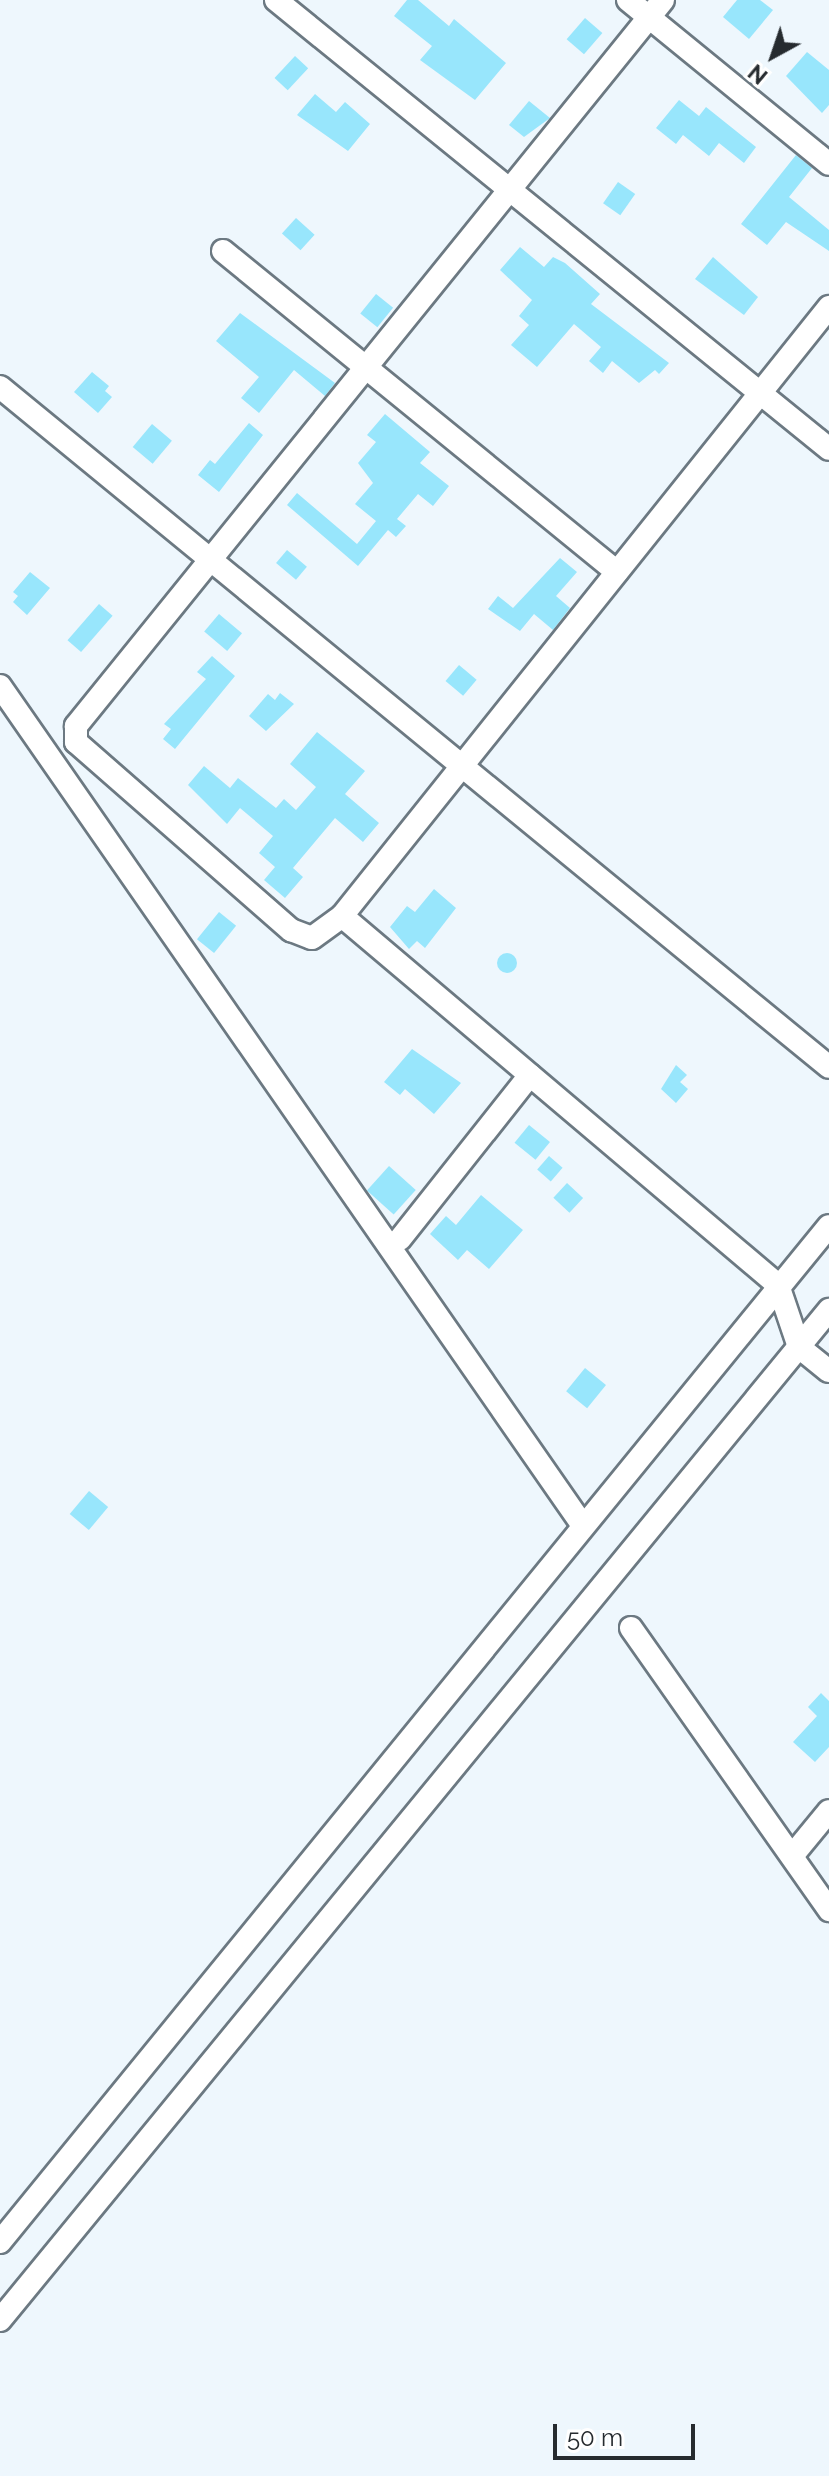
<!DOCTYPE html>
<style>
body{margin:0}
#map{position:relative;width:829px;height:2476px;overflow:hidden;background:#eef7fd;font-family:Raleway,sans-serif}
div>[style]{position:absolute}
.building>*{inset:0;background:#98e6fc;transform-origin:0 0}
.round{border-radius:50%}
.roads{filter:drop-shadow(2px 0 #6c7982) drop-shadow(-2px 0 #6c7982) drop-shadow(0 2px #6c7982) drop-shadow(0 -2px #6c7982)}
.minor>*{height:22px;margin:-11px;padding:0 11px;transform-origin:11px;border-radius:11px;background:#fff}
span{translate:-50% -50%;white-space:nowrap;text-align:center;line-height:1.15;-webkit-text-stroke:7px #fff;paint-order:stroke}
.north{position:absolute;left:733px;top:16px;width:80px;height:80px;-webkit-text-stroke:6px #fff;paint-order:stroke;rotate:220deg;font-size:22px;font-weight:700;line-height:32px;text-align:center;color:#262b2f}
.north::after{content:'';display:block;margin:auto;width:28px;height:36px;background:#262b2f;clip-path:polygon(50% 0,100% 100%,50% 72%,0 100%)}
.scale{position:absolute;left:553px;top:2424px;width:142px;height:36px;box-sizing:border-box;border:4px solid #262b2f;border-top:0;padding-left:10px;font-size:24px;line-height:28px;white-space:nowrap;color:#262b2f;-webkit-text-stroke:6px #fff;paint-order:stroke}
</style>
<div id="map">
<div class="building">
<i style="clip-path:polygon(407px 0,418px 0,449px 26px,454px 19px,506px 63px,475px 100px,420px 60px,432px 46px,394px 16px)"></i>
<i style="clip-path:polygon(737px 0,760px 0,773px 10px,749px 39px,723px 17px)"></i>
<i style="left:585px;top:18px;width:23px;height:28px;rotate:41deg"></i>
<i style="clip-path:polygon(807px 52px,829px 70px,829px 105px,822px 113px,786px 76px)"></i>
<i style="left:295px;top:56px;width:18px;height:30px;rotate:43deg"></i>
<i style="clip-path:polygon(315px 94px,336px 112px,345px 102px,370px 124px,348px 151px,297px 115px)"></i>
<i style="clip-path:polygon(679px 100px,699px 116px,706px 107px,756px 147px,744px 163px,719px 143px,709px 156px,683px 135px,676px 144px,656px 128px)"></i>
<i style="clip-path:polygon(529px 101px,550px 118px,524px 137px,509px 125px)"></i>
<i style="clip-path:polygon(796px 155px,812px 168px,789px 197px,829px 230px,829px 251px,786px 222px,767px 245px,741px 224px)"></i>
<i style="left:618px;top:182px;width:21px;height:26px;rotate:35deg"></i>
<i style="left:296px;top:218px;width:25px;height:21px;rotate:42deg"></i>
<i style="clip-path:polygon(520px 247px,544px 267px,553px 257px,565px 263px,600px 294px,591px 304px,669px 363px,659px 374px,655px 370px,639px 383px,612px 361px,603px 373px,589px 361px,601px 347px,574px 324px,537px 367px,511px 345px,529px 325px,519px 316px,532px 300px,500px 270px)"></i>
<i style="clip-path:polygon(713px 257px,758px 297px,744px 315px,695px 279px)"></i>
<i style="left:376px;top:294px;width:22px;height:25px;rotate:39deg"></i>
<i style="clip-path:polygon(240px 313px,335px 383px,325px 396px,294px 370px,259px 413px,241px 398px,259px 377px,216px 341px)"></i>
<i style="clip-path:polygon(92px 372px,109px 386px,105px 391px,112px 397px,98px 413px,74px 392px)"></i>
<i style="clip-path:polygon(385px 414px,430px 452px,420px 463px,449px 486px,433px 506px,418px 494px,397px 519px,406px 526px,396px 537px,388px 530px,358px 566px,287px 505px,297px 493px,357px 544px,376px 521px,355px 504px,373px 483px,358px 463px,376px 442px,367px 435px)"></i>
<i style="clip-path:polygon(249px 423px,263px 435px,219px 492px,198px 475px,210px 460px,215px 464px)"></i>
<i style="left:152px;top:424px;width:26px;height:30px;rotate:40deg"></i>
<i style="left:287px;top:550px;width:26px;height:17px;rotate:40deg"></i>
<i style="clip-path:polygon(560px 558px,577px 572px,556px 596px,570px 608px,553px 630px,534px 614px,520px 631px,488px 609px,498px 596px,513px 608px)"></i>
<i style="clip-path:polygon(30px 572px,50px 588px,27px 615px,13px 602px,18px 596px,13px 592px)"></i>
<i style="left:99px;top:604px;width:18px;height:48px;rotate:41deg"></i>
<i style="left:219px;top:614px;width:30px;height:23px;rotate:40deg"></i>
<i style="clip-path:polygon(212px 656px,235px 676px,175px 749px,163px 739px,171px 729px,164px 724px,206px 679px,197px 672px)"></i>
<i style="left:459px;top:665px;width:23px;height:21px;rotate:40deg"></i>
<i style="clip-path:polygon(280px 693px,294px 704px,266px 731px,249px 716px,268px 694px,275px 700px)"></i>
<i style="clip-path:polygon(317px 732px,365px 771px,345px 794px,379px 823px,363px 842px,335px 818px,293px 868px,303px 877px,285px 898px,264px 880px,275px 867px,259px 853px,273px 836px,240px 808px,227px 824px,188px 785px,204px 766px,230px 788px,238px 778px,276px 808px,284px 799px,296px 810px,316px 787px,290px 764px)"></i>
<i style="clip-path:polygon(434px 889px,456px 908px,425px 948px,417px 941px,409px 949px,390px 927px,407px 906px,415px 912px)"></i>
<i style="left:219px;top:912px;width:22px;height:35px;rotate:39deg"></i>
<i class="round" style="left:497px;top:953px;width:20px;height:20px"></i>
<i style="clip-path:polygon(412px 1049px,461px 1083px,434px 1114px,405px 1089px,400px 1095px,384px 1082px)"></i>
<i style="clip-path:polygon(676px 1065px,687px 1075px,680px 1082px,688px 1089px,676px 1103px,661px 1089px)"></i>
<i style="left:529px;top:1125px;width:27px;height:23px;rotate:39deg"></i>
<i style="left:549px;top:1156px;width:18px;height:18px;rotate:41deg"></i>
<i style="left:389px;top:1166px;width:36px;height:33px;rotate:42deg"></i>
<i style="left:567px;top:1183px;width:22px;height:20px;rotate:43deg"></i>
<i style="clip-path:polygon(481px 1195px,523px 1230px,489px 1269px,467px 1250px,458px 1260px,430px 1234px,446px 1216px,456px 1225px)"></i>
<i style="left:585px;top:1368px;width:27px;height:30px;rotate:39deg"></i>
<i style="left:89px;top:1491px;width:25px;height:30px;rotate:40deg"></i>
<i style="clip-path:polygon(821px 1693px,829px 1701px,829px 1747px,815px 1762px,793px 1742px,817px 1716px,808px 1707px)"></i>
</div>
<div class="roads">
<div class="minor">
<i style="left:276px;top:0;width:712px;rotate:39.07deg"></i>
<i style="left:628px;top:0;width:259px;rotate:39.2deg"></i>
<i style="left:663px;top:0;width:934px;rotate:128.96deg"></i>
<i style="left:76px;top:726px;width:16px;rotate:90deg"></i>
<i style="left:76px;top:742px;width:286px;rotate:41.2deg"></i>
<i style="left:291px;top:930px;width:22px;rotate:21deg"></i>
<i style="left:312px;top:938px;width:37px;rotate:-36deg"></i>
<i style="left:342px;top:916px;width:780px;rotate:-51.35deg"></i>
<i style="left:223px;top:251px;width:508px;rotate:39.17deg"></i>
<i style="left:0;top:387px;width:1072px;rotate:39.36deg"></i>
<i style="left:0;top:686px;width:1015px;rotate:55.23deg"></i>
<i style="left:342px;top:916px;width:571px;rotate:40.24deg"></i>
<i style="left:778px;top:1285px;width:65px;rotate:71.3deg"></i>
<i style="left:799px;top:1347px;width:38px;rotate:39deg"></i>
<i style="left:400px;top:1239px;width:209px;rotate:-51.6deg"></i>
<i style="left:631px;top:1628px;width:345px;rotate:54.9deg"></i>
<i style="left:792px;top:1856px;width:58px;rotate:-50.6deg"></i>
<i style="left:0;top:2242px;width:1311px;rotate:-50.79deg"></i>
<i style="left:0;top:2320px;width:1307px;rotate:-50.62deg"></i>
</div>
</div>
<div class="north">N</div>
<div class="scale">50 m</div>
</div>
